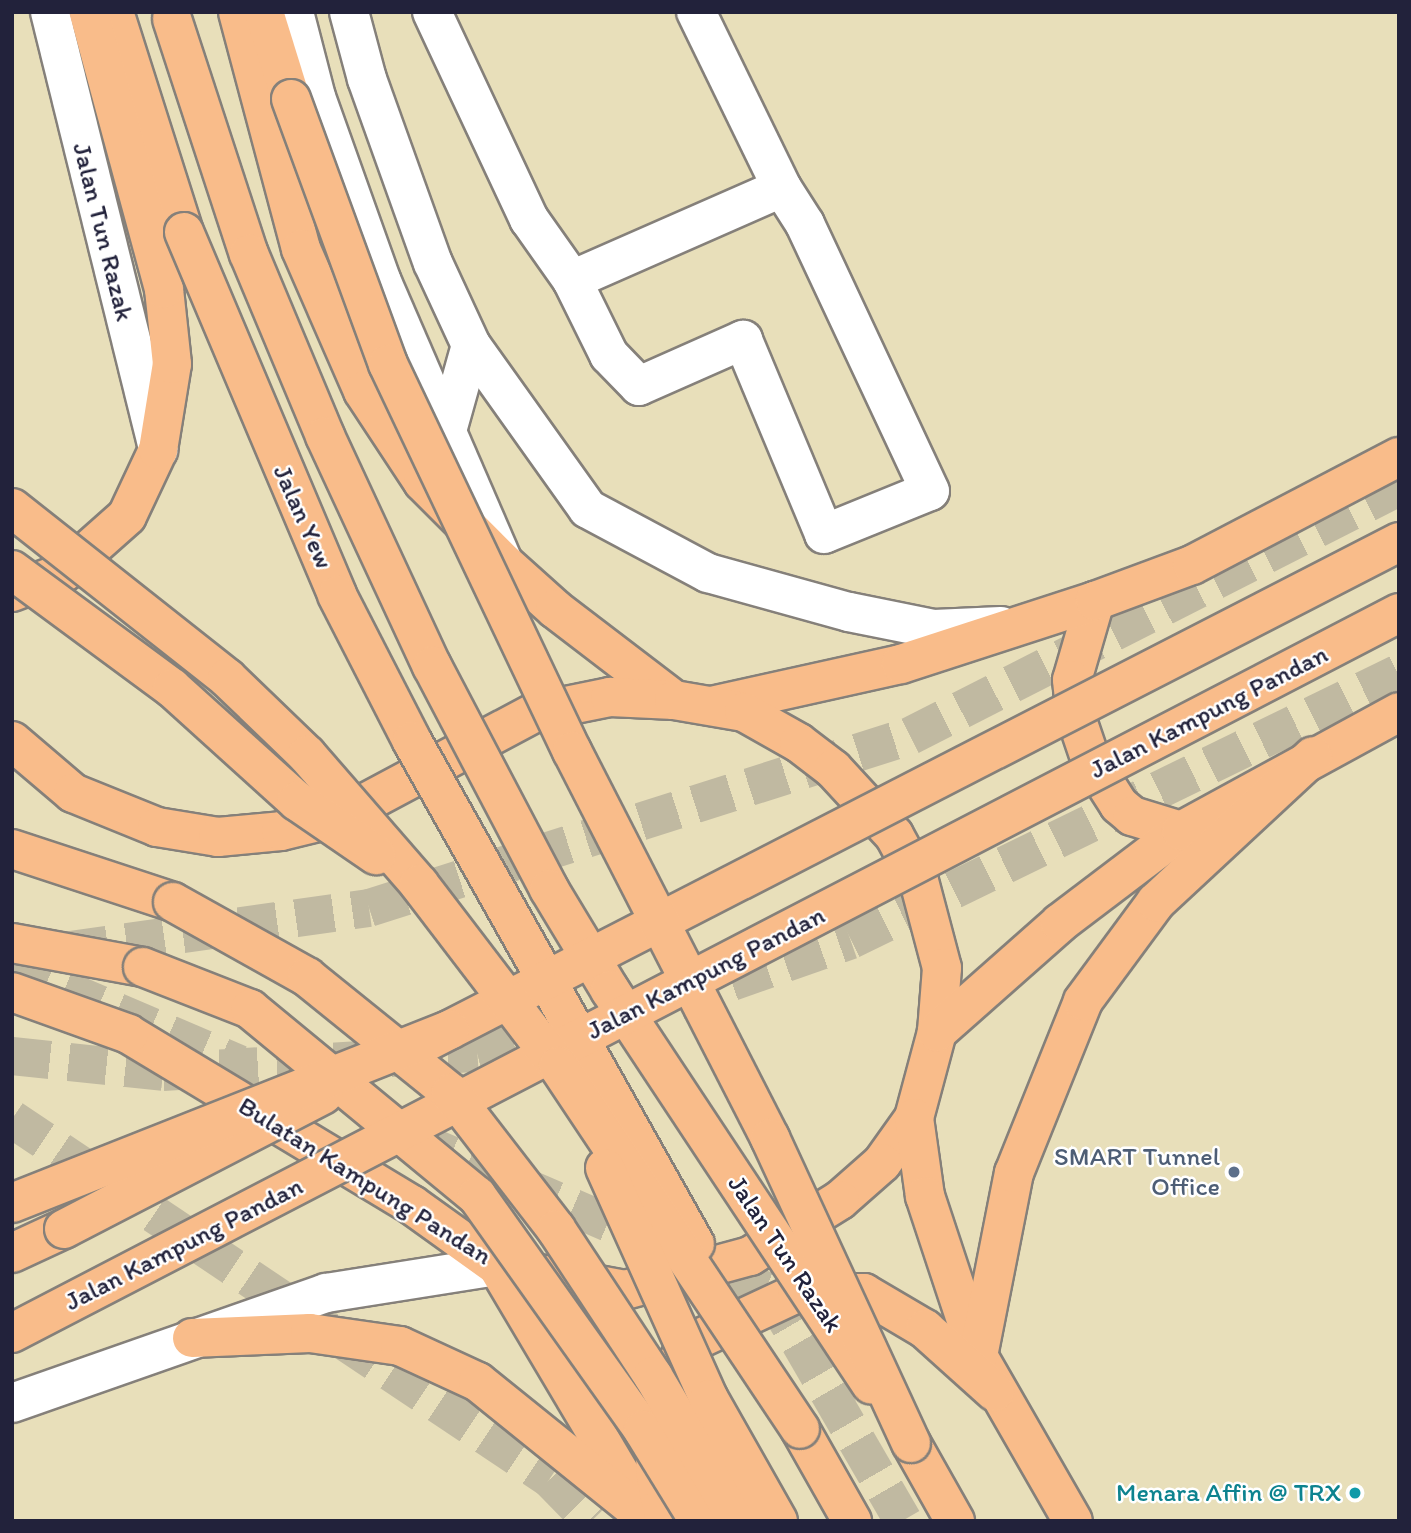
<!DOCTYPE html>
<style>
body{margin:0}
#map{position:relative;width:1411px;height:1533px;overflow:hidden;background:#e8dfba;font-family:Itim,sans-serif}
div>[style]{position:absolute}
.highway-tunnel>*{height:38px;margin-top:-19px;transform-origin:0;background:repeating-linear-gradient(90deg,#c0b9a1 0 38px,transparent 0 57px)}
.roads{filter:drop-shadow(2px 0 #85807a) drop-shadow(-2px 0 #85807a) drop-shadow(0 2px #85807a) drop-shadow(0 -2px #85807a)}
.minor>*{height:38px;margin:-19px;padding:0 19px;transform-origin:19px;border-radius:19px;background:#fff}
.major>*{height:38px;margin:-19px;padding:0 19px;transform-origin:19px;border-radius:19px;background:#f9bc8a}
.highway>*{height:38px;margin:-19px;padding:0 19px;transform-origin:19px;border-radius:19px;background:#f9bc8a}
.bridges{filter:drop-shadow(2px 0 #85807a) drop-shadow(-2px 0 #85807a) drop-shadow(0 2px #85807a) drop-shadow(0 -2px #85807a)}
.major-bridge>*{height:38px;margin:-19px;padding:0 19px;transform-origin:19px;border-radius:19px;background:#f9bc8a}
.highway-bridge>*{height:38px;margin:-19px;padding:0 19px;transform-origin:19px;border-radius:19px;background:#f9bc8a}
.dots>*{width:19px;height:19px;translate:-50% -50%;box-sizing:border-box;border:4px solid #fff;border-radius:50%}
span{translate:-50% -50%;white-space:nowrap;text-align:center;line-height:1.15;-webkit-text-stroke:5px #fff;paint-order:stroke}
.street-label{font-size:26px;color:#22223b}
.service-label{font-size:26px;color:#4e5e75}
.right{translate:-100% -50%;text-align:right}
.culture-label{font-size:26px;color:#0d838f}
.frame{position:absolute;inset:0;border:14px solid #22223b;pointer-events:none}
</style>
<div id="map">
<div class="highway-tunnel">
<i style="left:70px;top:950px;width:302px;rotate:-8deg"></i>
<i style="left:369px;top:908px;width:568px;rotate:-17.64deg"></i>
<i style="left:910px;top:736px;width:549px;rotate:-26.99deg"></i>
<i style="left:12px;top:967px;width:247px;rotate:23.1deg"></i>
<i style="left:678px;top:1001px;width:183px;rotate:-19.4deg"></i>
<i style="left:851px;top:940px;width:610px;rotate:-25.98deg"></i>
<i style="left:12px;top:1056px;width:152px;rotate:6deg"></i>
<i style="left:163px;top:1072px;width:315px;rotate:-3.5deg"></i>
<i style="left:477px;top:1053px;width:92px;rotate:-13.9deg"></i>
<i style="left:12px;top:1119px;width:647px;rotate:33.79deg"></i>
<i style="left:550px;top:1479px;width:59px;rotate:45.7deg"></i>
<i style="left:416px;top:1140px;width:387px;rotate:23.3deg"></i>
<i style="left:771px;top:1293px;width:263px;rotate:59.9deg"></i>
</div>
<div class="roads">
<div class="minor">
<i style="left:50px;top:12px;width:451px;rotate:76.1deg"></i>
<i style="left:294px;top:12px;width:88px;rotate:75.5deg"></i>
<i style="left:316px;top:97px;width:196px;rotate:70.4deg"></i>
<i style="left:382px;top:282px;width:305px;rotate:66.6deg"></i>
<i style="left:349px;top:12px;width:69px;rotate:75deg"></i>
<i style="left:367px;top:79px;width:195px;rotate:70.3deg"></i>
<i style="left:433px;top:263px;width:90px;rotate:65.1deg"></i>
<i style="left:471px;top:345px;width:201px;rotate:54.5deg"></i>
<i style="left:588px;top:509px;width:136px;rotate:28.1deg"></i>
<i style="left:708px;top:573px;width:146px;rotate:15.5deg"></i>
<i style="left:849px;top:612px;width:87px;rotate:11.3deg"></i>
<i style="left:934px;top:629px;width:67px;rotate:-2.6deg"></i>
<i style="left:432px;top:12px;width:229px;rotate:64.9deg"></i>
<i style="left:529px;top:219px;width:75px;rotate:54.8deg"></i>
<i style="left:572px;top:280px;width:229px;rotate:-23.7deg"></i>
<i style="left:572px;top:280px;width:84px;rotate:63.7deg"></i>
<i style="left:609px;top:355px;width:43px;rotate:45.9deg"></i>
<i style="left:639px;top:386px;width:114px;rotate:-23.9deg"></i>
<i style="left:743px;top:340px;width:210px;rotate:67.3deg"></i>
<i style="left:824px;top:534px;width:114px;rotate:-22.1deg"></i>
<i style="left:930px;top:491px;width:295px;rotate:-115.1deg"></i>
<i style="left:805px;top:224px;width:43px;rotate:-122.6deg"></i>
<i style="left:782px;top:188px;width:196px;rotate:-116deg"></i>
<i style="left:447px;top:431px;width:89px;rotate:-74.4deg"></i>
<i style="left:12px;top:1403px;width:333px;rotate:-19.3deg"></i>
<i style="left:326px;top:1293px;width:173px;rotate:-9deg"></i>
</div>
<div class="major">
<i style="left:238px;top:12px;width:245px;rotate:75.1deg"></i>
<i style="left:301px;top:249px;width:155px;rotate:66.4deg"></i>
<i style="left:363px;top:391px;width:109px;rotate:56.6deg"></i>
<i style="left:423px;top:482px;width:115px;rotate:45deg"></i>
<i style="left:504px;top:563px;width:69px;rotate:42deg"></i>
<i style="left:555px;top:609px;width:150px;rotate:37.4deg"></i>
<i style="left:117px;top:21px;width:221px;rotate:72.4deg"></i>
<i style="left:12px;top:592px;width:56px;rotate:-21deg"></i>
<i style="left:64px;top:572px;width:84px;rotate:-41.6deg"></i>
<i style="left:127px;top:516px;width:73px;rotate:-64.8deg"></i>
<i style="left:158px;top:450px;width:87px;rotate:-80.8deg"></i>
<i style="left:172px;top:364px;width:75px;rotate:-96.1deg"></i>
<i style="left:164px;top:289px;width:287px;rotate:-105.2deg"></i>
<i style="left:1095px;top:601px;width:82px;rotate:106.2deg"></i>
<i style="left:1072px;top:680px;width:37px;rotate:84deg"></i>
<i style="left:1076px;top:717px;width:46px;rotate:71.2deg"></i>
<i style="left:1091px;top:761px;width:52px;rotate:57.5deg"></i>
<i style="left:1119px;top:805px;width:17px;rotate:40deg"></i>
<i style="left:1132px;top:816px;width:51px;rotate:17deg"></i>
<i style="left:716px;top:705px;width:189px;rotate:-12.5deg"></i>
<i style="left:901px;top:664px;width:204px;rotate:-18deg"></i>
<i style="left:1095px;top:601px;width:103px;rotate:-20.4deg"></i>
<i style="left:1192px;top:565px;width:233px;rotate:-27.6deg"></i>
<i style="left:12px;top:741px;width:80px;rotate:40.4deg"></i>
<i style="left:73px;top:793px;width:91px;rotate:22deg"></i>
<i style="left:157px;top:827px;width:62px;rotate:9.3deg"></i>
<i style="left:218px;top:837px;width:63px;rotate:-5.4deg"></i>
<i style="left:281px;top:831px;width:60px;rotate:-13.6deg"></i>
<i style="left:339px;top:817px;width:223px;rotate:-28.1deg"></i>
<i style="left:536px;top:712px;width:76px;rotate:-11.5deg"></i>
<i style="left:610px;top:697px;width:64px;rotate:2.7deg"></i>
<i style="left:674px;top:700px;width:71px;rotate:9.7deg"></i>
<i style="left:744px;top:712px;width:63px;rotate:29.4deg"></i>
<i style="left:799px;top:743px;width:43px;rotate:37.4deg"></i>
<i style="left:833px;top:769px;width:90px;rotate:47.3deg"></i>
<i style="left:894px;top:835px;width:52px;rotate:61.5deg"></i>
<i style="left:919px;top:881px;width:90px;rotate:75.2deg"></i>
<i style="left:942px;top:968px;width:64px;rotate:94.5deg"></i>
<i style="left:937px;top:1032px;width:89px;rotate:105deg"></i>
<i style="left:914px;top:1118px;width:55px;rotate:125.4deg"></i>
<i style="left:882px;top:1163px;width:56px;rotate:138.6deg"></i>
<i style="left:840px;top:1200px;width:106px;rotate:148.1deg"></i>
<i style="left:750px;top:1256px;width:130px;rotate:164.8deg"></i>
<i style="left:625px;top:1290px;width:130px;rotate:-169.4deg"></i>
<i style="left:497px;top:1266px;width:105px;rotate:-144.3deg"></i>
<i style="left:412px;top:1205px;width:331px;rotate:-148.9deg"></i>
<i style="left:129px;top:1034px;width:124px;rotate:-160.3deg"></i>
<i style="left:12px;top:943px;width:133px;rotate:10.4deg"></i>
<i style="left:937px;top:1032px;width:164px;rotate:-41.5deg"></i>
<i style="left:1060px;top:923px;width:152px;rotate:-37.2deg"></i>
<i style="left:1181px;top:831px;width:248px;rotate:-28.6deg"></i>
<i style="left:914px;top:1118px;width:79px;rotate:82deg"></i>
<i style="left:925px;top:1196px;width:169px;rotate:71.7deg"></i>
<i style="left:978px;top:1356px;width:190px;rotate:60.1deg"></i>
<i style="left:497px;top:1266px;width:264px;rotate:59.3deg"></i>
<i style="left:192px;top:1338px;width:118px;rotate:-2.4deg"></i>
<i style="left:310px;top:1333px;width:91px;rotate:8.2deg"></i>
<i style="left:400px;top:1346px;width:86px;rotate:24.8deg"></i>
<i style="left:478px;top:1382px;width:218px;rotate:38.9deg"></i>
<i style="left:978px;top:1356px;width:187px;rotate:-78.9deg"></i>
<i style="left:1014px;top:1173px;width:185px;rotate:-68.1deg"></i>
<i style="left:1083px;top:1001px;width:123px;rotate:-53.6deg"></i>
<i style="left:1156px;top:902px;width:214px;rotate:-42.9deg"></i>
<i style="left:800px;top:1429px;width:106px;rotate:60.5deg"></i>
<i style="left:911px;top:1443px;width:90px;rotate:60.6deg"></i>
<i style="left:665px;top:1521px;width:44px;rotate:-101.8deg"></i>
<i style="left:656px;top:1478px;width:75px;rotate:-92.3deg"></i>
<i style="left:653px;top:1403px;width:69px;rotate:-59.3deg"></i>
<i style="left:688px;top:1344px;width:120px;rotate:-25.1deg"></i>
<i style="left:797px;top:1293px;width:67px"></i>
<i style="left:864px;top:1293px;width:71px;rotate:30.5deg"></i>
<i style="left:925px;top:1329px;width:94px;rotate:42deg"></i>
</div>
<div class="highway">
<i style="left:264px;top:12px;width:91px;rotate:72.8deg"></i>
<i style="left:12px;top:849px;width:169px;rotate:18.2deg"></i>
<i style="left:12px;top:1253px;width:57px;rotate:-24.8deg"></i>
</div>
</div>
<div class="bridges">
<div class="major-bridge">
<i style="left:172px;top:19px;width:247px;rotate:71.9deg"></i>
<i style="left:249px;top:254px;width:197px;rotate:67.3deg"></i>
<i style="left:325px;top:436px;width:254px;rotate:65.1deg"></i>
<i style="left:432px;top:666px;width:252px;rotate:62.3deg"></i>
<i style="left:549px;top:889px;width:118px;rotate:58.9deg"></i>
<i style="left:610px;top:990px;width:473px;rotate:56.5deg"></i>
<i style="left:184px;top:232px;width:394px;rotate:67.1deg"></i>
<i style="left:337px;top:595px;width:164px;rotate:62.8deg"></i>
<i style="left:412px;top:741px;width:577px;rotate:60.64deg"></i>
<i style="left:143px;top:967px;width:115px;rotate:21.4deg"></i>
<i style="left:250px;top:1009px;width:294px;rotate:39.5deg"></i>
<i style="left:477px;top:1196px;width:287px;rotate:54.6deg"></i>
<i style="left:643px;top:1430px;width:107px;rotate:58.4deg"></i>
<i style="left:420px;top:1045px;width:1101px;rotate:-27.19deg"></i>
<i style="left:64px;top:1229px;width:292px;rotate:-27.4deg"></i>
<i style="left:12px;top:1333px;width:1563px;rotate:-27.43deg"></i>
</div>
<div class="highway-bridge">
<i style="left:291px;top:99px;width:282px;rotate:69.9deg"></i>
<i style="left:388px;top:364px;width:429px;rotate:64.6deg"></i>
<i style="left:572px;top:751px;width:435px;rotate:62.9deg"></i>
<i style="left:770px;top:1138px;width:336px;rotate:65.2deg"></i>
<i style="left:12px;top:508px;width:274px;rotate:38.3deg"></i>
<i style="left:227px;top:678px;width:111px;rotate:43.9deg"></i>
<i style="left:307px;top:755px;width:171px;rotate:49deg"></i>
<i style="left:419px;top:884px;width:229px;rotate:52.6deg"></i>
<i style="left:558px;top:1066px;width:436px;rotate:56.3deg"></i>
<i style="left:12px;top:570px;width:199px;rotate:36.4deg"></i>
<i style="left:172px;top:688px;width:169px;rotate:42.1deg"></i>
<i style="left:297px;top:801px;width:96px;rotate:34.4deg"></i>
<i style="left:173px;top:902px;width:154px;rotate:29.2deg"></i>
<i style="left:307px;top:977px;width:185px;rotate:38.9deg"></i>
<i style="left:451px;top:1093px;width:172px;rotate:52.3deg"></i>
<i style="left:556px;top:1229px;width:176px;rotate:56.6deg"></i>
<i style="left:653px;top:1376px;width:168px;rotate:59.6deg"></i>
<i style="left:605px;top:1168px;width:253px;rotate:65.8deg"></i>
<i style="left:709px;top:1399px;width:140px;rotate:60.5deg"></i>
<i style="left:12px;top:1203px;width:471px;rotate:-21.6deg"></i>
</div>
</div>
<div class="dots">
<i style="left:1234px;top:1172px;background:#5c6f8a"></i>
<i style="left:1355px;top:1493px;background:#0f9aa8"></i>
</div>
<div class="street-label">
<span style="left:103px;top:232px;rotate:76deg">Jalan Tun Razak</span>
<span style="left:303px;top:517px;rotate:66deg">Jalan Yew</span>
<span style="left:1209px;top:712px;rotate:-27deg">Jalan Kampung Pandan</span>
<span style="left:706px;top:973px;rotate:-27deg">Jalan Kampung Pandan</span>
<span style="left:365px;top:1181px;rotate:32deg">Bulatan Kampung Pandan</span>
<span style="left:184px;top:1244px;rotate:-27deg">Jalan Kampung Pandan</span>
<span style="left:785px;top:1254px;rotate:56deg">Jalan Tun Razak</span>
</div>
<div class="service-label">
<span class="right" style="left:1220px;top:1172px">SMART Tunnel<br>Office</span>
</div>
<div class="culture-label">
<span class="right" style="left:1341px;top:1493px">Menara Affin @ TRX</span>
</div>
<div class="frame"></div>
</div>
